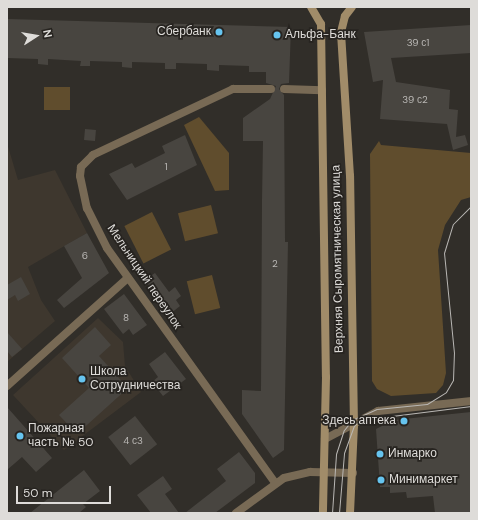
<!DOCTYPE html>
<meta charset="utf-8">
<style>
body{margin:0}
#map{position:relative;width:478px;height:520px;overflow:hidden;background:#312e29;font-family:"DM Sans",sans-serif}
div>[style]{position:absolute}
.built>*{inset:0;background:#3e372e}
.green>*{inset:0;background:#604d2d;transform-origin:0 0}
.building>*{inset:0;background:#484540;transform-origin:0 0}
.minor>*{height:8px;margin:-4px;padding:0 4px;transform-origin:4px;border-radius:4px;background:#786a55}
.secondary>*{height:8px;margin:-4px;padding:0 4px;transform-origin:4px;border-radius:4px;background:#a18c69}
.tram>*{height:1px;margin:-0.5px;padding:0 0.5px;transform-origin:0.5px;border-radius:0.5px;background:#b9b7b4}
.dots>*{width:11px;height:11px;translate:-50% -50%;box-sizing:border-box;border:2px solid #272420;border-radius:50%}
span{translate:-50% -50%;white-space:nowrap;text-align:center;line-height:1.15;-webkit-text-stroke:3.5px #272420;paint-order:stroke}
.number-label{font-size:10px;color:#b8b6b3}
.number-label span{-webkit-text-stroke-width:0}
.poi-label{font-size:12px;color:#dedcd9}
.right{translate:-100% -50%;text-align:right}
.left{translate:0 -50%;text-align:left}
.street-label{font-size:12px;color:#dedcd9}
.frame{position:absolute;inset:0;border:8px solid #dedcd9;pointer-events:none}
.north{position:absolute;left:16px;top:16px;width:40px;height:40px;-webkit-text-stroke:3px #272420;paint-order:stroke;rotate:78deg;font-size:11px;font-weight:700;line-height:16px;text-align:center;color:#dedcd9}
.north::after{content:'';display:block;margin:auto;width:14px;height:18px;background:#dedcd9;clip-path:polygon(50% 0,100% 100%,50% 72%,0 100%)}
.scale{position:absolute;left:16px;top:486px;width:95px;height:18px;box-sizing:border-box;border:2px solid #dedcd9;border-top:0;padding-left:5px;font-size:12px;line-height:14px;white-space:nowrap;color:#dedcd9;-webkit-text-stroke:3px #272420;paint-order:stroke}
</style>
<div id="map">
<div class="built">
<i style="clip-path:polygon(7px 143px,18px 180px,55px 170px,87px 233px,28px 267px,41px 300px,55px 321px,7px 362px)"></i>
<i style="clip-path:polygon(98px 318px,123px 342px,125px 366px,141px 392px,64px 450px,13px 395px)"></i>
</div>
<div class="green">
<i style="left:44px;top:87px;width:26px;height:23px"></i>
<i style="clip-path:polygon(199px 117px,229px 153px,229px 190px,215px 191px,184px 125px)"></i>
<i style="clip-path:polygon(379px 141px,381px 145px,471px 153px,471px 197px,461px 200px,445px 225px,438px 250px,446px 373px,443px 385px,436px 393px,391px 396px,377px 389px,372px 381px,370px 154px)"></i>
<i style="left:211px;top:205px;width:29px;height:34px;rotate:76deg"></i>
<i style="left:152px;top:212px;width:42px;height:31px;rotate:63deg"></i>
<i style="left:212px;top:275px;width:34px;height:26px;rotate:76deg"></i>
</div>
<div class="building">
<i style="clip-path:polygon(7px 19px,291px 27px,289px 83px,281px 84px,279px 89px,284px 95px,285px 242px,288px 242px,284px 450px,273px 458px,242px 414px,242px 390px,261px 391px,262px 201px,263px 141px,243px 141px,243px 118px,270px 99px,276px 86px,266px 83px,266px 72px,249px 72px,249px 66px,219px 65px,219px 71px,207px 70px,207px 64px,176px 63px,176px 69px,165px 69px,165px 63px,132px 62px,132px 68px,122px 67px,122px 62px,90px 61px,90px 66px,80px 66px,81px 61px,48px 59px,48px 65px,38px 64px,38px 59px,7px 58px)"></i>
<i style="clip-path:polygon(471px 25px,471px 53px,391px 58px,396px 82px,450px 90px,449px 109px,458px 110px,456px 137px,465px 135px,468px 145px,453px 150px,447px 124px,380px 119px,383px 80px,373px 82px,364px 32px)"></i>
<i style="left:85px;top:129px;width:11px;height:11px;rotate:5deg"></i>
<i style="clip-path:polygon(185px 135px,197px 165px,127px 200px,109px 174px,132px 163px,135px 168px,165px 153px,162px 146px)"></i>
<i style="clip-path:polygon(87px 233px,109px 273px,64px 308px,57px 300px,82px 278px,64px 246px)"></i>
<i style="clip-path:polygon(155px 273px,169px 292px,175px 287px,181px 296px,176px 300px,180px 306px,170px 314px,145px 280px)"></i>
<i style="clip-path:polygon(21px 277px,30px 294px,18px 301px,15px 295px,7px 300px,7px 285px)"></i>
<i style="clip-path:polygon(124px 294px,147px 325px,133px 335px,129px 329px,123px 334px,104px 309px)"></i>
<i style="clip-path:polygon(95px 327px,111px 345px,99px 356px,128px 388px,77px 434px,59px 415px,89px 388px,62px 358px)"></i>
<i style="clip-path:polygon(7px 332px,22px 349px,12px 357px,7px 351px)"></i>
<i style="clip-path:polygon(165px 352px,186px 379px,163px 396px,152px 382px,158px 377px,149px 364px)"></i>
<i style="clip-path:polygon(7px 407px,52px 458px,36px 472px,22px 457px,7px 470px)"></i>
<i style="clip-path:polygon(471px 412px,471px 513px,435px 513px,433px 496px,407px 498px,406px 492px,390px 493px,390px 487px,380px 487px,376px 429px,394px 420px)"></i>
<i style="left:135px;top:416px;width:36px;height:34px;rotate:52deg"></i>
<i style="clip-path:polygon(239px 452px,255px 473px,255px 483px,215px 513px,185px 513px,226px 481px,217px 469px)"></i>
<i style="clip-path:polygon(84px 470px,100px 491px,83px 504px,86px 507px,79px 513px,30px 513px)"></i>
<i style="clip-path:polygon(163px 476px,172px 489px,165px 494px,179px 513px,151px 513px,137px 495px)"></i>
</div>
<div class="minor">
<i style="left:271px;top:89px;width:38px;rotate:180deg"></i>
<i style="left:233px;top:89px;width:155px;rotate:154.8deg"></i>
<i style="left:93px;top:155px;width:17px;rotate:135deg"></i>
<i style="left:81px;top:167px;width:9px;rotate:96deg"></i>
<i style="left:80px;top:176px;width:33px;rotate:78deg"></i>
<i style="left:87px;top:208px;width:45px;rotate:63.4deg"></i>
<i style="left:107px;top:248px;width:289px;rotate:54.4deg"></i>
<i style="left:284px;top:89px;width:38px;rotate:2deg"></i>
<i style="left:7px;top:386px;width:162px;rotate:-41.8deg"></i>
<i style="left:325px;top:439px;width:60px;rotate:-27.8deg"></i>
<i style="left:378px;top:411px;width:94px;rotate:-6.1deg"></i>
<i style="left:236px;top:513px;width:59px;rotate:-36.1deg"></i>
<i style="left:284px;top:478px;width:27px;rotate:-13deg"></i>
<i style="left:310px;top:472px;width:43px;rotate:1.3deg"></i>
</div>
<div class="secondary">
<i style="left:311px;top:7px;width:20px;rotate:60deg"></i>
<i style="left:321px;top:24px;width:353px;rotate:89.2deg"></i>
<i style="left:326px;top:377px;width:136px;rotate:91.3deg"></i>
<i style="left:350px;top:513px;width:87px;rotate:-87.4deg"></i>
<i style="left:354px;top:426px;width:250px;rotate:-90.9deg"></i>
<i style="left:350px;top:176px;width:144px;rotate:-93.6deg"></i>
<i style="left:341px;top:32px;width:16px;rotate:-76deg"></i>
<i style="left:345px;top:16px;width:11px;rotate:-52deg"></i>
</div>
<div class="tram">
<i style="left:332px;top:513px;width:59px;rotate:-86.1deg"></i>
<i style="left:336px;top:454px;width:25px;rotate:-72deg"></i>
<i style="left:344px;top:430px;width:13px;rotate:-51deg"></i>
<i style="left:352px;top:420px;width:27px;rotate:-24deg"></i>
<i style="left:377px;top:409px;width:50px;rotate:-5.7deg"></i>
<i style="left:427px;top:404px;width:22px;rotate:-32deg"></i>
<i style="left:446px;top:392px;width:14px;rotate:-60deg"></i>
<i style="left:453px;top:380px;width:27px;rotate:-88deg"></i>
<i style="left:454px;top:353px;width:100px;rotate:-95.7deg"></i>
<i style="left:444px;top:253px;width:30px;rotate:-73deg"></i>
<i style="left:453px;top:224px;width:25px;rotate:-45deg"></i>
<i style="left:339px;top:513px;width:60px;rotate:-85.2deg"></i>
<i style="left:344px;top:453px;width:29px;rotate:-70deg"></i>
<i style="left:354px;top:426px;width:8px;rotate:-45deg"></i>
<i style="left:360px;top:420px;width:112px;rotate:-7.2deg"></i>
</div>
<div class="dots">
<i style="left:219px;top:32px;background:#66c4ef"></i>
<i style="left:277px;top:35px;background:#66c4ef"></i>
<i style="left:82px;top:379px;background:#66c4ef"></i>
<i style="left:404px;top:421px;background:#66c4ef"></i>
<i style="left:20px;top:436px;background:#66c4ef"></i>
<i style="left:380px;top:454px;background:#66c4ef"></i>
<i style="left:381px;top:480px;background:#66c4ef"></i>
</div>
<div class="number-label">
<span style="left:418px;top:43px">39 с1</span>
<span style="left:415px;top:100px">39 с2</span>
<span style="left:166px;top:167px">1</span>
<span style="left:85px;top:256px">6</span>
<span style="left:275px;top:264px">2</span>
<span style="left:126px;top:318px">8</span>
<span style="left:133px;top:441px">4 с3</span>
</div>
<div class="poi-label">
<span class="right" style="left:211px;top:32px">Сбербанк</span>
<span class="left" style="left:285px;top:35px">Альфа-Банк</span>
<span class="left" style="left:90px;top:379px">Школа<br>Сотрудничества</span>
<span class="right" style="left:396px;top:421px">Здесь аптека</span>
<span class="left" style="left:28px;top:436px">Пожарная<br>часть № 50</span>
<span class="left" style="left:388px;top:454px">Инмарко</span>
<span class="left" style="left:389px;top:480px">Минимаркет</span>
</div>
<div class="street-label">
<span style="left:338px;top:259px;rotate:-91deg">Верхняя Сыромятническая улица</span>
<span style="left:144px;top:277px;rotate:56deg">Мельницкий переулок</span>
</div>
<div class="frame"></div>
<div class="north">N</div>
<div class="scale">50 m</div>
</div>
